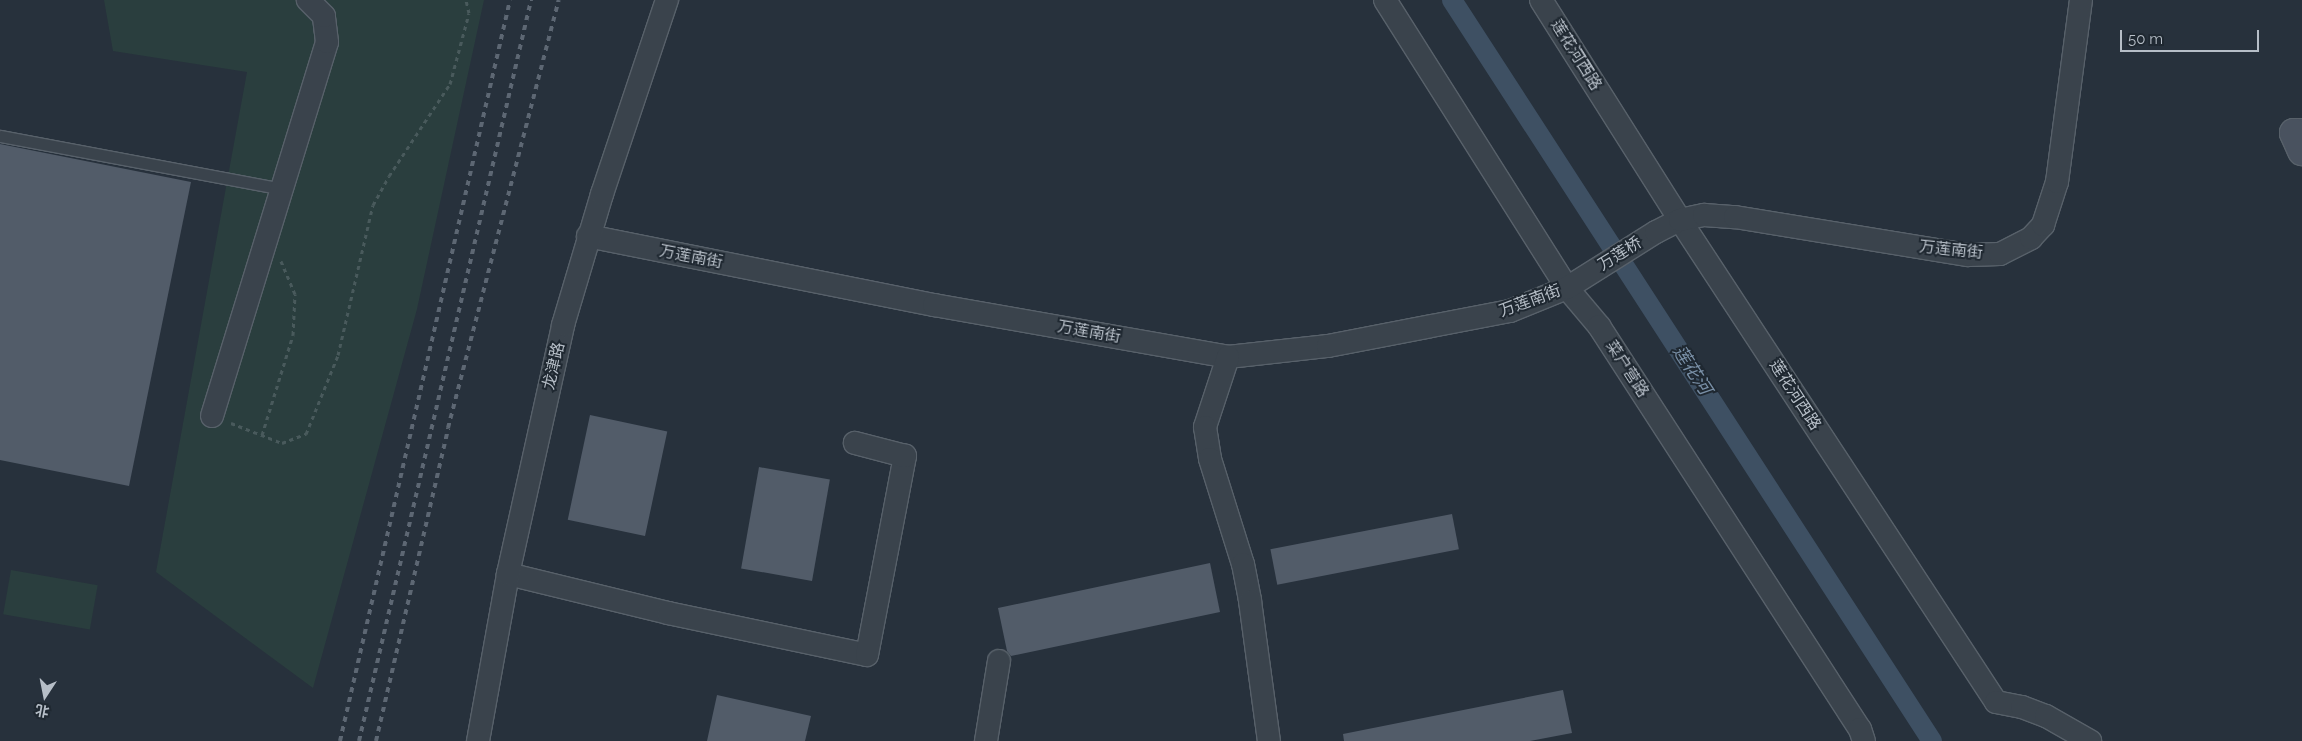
<!DOCTYPE html>
<meta charset="utf-8">
<style>
body{margin:0}
#map{position:relative;width:2302px;height:741px;overflow:hidden;background:#27313c;font-family:Raleway,"Noto Sans SC",sans-serif}
div>[style]{position:absolute}
.green>*{inset:0;background:#2a3e3e;transform-origin:0 0}
.canal>*{height:20px;margin:-10px;padding:0 10px;transform-origin:10px;border-radius:10px;background:#3e5063}
.building>*{inset:0;background:#525c69;transform-origin:0 0}
.path>*{height:3px;margin-top:-1.5px;transform-origin:0;background:repeating-linear-gradient(90deg,#495a5c 0 4px,transparent 0 8px)}
.roads{filter:drop-shadow(1px 0 #58616a) drop-shadow(-1px 0 #58616a) drop-shadow(0 1px #58616a) drop-shadow(0 -1px #58616a)}
.lane>*{height:11px;margin:-5.5px;padding:0 5.5px;transform-origin:5.5px;border-radius:5.5px;background:#3a434c}
.street>*{height:22px;margin:-11px;padding:0 11px;transform-origin:11px;border-radius:11px;background:#3a434c}
.secondary>*{height:28px;margin:-14px;padding:0 14px;transform-origin:14px;border-radius:14px;background:#49525f}
.rail>*{height:4px;margin-top:-2px;transform-origin:0;background:repeating-linear-gradient(90deg,#5d6773 0 5px,transparent 0 10px)}
span{translate:-50% -50%;white-space:nowrap;text-align:center;line-height:1.15;-webkit-text-stroke:4px #1f2831;paint-order:stroke}
.street-label{font-size:16px;color:#b6bec7}
.water-label{font-size:18px;color:#7a90a7;font-style:italic}
.north{position:absolute;left:20px;top:671px;width:50px;height:50px;-webkit-text-stroke:4px #1f2831;paint-order:stroke;rotate:191deg;font-size:14px;font-weight:700;line-height:20px;text-align:center;color:#b6bec7}
.north::after{content:'';display:block;margin:auto;width:18px;height:22px;background:#b6bec7;clip-path:polygon(50% 0,100% 100%,50% 72%,0 100%)}
.scale{position:absolute;left:2120px;top:30px;width:139px;height:22px;box-sizing:border-box;border:2px solid #b6bec7;border-top:0;padding-left:6px;font-size:15px;line-height:18px;white-space:nowrap;color:#b6bec7;-webkit-text-stroke:4px #1f2831;paint-order:stroke}
</style>
<div id="map">
<div class="green">
<i style="clip-path:polygon(104px 0,484px 0,417px 309px,313px 688px,156px 572px,247px 72px,113px 51px)"></i>
<i style="left:11px;top:570px;width:88px;height:45px;rotate:10deg"></i>
</div>
<div class="canal">
<i style="left:1452px;top:0;width:883px;rotate:57.07deg"></i>
</div>
<div class="building">
<i style="clip-path:polygon(0 144px,191px 182px,129px 486px,0 460px)"></i>
<i style="left:590px;top:415px;width:79px;height:107px;rotate:12deg"></i>
<i style="left:759px;top:467px;width:72px;height:103px;rotate:10deg"></i>
<i style="left:1452px;top:514px;width:36px;height:185px;rotate:79deg"></i>
<i style="clip-path:polygon(1210px 563px,1220px 612px,1011px 656px,1007px 651px,998px 608px)"></i>
<i style="clip-path:polygon(1563px 690px,1572px 733px,1530px 741px,1344px 741px,1343px 734px)"></i>
<i style="clip-path:polygon(717px 695px,811px 716px,805px 741px,707px 741px)"></i>
</div>
<div class="path">
<i style="left:231px;top:423px;width:55px;rotate:21.4deg"></i>
<i style="left:282px;top:443px;width:26px;rotate:-21deg"></i>
<i style="left:306px;top:434px;width:85px;rotate:-67.9deg"></i>
<i style="left:338px;top:355px;width:154px;rotate:-76.9deg"></i>
<i style="left:373px;top:205px;width:33px;rotate:-61deg"></i>
<i style="left:389px;top:176px;width:110px;rotate:-56.5deg"></i>
<i style="left:450px;top:84px;width:73px;rotate:-75deg"></i>
<i style="left:469px;top:13px;width:13px;rotate:-103deg"></i>
<i style="left:262px;top:435px;width:105px;rotate:-72.8deg"></i>
<i style="left:293px;top:335px;width:41px;rotate:-87.2deg"></i>
<i style="left:295px;top:294px;width:36px;rotate:-113deg"></i>
</div>
<div class="roads">
<div class="lane">
<i style="left:0;top:136px;width:287px;rotate:10.6deg"></i>
</div>
<div class="street">
<i style="left:1385px;top:0;width:341px;rotate:57.7deg"></i>
<i style="left:1567px;top:288px;width:50px;rotate:49.9deg"></i>
<i style="left:1599px;top:326px;width:480px;rotate:57.1deg"></i>
<i style="left:1860px;top:729px;width:13px;rotate:72deg"></i>
<i style="left:1541px;top:0;width:260px;rotate:57.7deg"></i>
<i style="left:1680px;top:220px;width:576px;rotate:56.75deg"></i>
<i style="left:1996px;top:702px;width:26px;rotate:11deg"></i>
<i style="left:2022px;top:707px;width:26px;rotate:21deg"></i>
<i style="left:2046px;top:716px;width:51px;rotate:29.6deg"></i>
<i style="left:588px;top:236px;width:353px;rotate:11.3deg"></i>
<i style="left:934px;top:305px;width:299px;rotate:10deg"></i>
<i style="left:1228px;top:357px;width:101px;rotate:-6.3deg"></i>
<i style="left:1328px;top:346px;width:185px;rotate:-10.9deg"></i>
<i style="left:1510px;top:311px;width:61px;rotate:-22deg"></i>
<i style="left:1567px;top:288px;width:105px;rotate:-32.2deg"></i>
<i style="left:1656px;top:232px;width:27px;rotate:-27deg"></i>
<i style="left:1680px;top:220px;width:25px;rotate:-12deg"></i>
<i style="left:1704px;top:215px;width:31px;rotate:4deg"></i>
<i style="left:1735px;top:217px;width:236px;rotate:9.3deg"></i>
<i style="left:1968px;top:255px;width:32px;rotate:-2deg"></i>
<i style="left:2000px;top:254px;width:35px;rotate:-27deg"></i>
<i style="left:2031px;top:238px;width:18px;rotate:-47deg"></i>
<i style="left:2043px;top:225px;width:45px;rotate:-72deg"></i>
<i style="left:2057px;top:182px;width:184px;rotate:-82.5deg"></i>
<i style="left:1228px;top:357px;width:74px;rotate:108.2deg"></i>
<i style="left:1205px;top:427px;width:32px;rotate:81deg"></i>
<i style="left:1210px;top:459px;width:110px;rotate:72.6deg"></i>
<i style="left:1243px;top:564px;width:38px;rotate:79deg"></i>
<i style="left:1250px;top:601px;width:141px;rotate:82.3deg"></i>
<i style="left:212px;top:416px;width:391px;rotate:-72.9deg"></i>
<i style="left:327px;top:42px;width:26px;rotate:-97deg"></i>
<i style="left:324px;top:16px;width:23px;rotate:-135deg"></i>
<i style="left:508px;top:574px;width:165px;rotate:13.7deg"></i>
<i style="left:668px;top:613px;width:203px;rotate:11.9deg"></i>
<i style="left:867px;top:655px;width:203px;rotate:-79.2deg"></i>
<i style="left:905px;top:456px;width:52px;rotate:-165.4deg"></i>
<i style="left:478px;top:741px;width:170px;rotate:-79.8deg"></i>
<i style="left:508px;top:574px;width:255px;rotate:-77.5deg"></i>
<i style="left:563px;top:325px;width:137px;rotate:-73.4deg"></i>
<i style="left:602px;top:194px;width:205px;rotate:-71.5deg"></i>
<i style="left:986px;top:741px;width:81px;rotate:-80.8deg"></i>
</div>
<div class="secondary">
<i style="left:2302px;top:133px;width:8px;rotate:180deg"></i>
<i style="left:2294px;top:133px;width:20px;rotate:66deg"></i>
</div>
</div>
<div class="rail">
<i style="left:340px;top:741px;width:760px;rotate:-77.08deg"></i>
<i style="left:359px;top:741px;width:761px;rotate:-76.93deg"></i>
<i style="left:376px;top:741px;width:321px;rotate:-77deg"></i>
<i style="left:448px;top:428px;width:442px;rotate:-75.5deg"></i>
</div>
<div class="street-label">
<span style="left:1576px;top:55px;rotate:58deg">莲花河西路</span>
<span style="left:1951px;top:250px;rotate:6deg">万莲南街</span>
<span style="left:1620px;top:254px;rotate:-32deg">万莲桥</span>
<span style="left:691px;top:257px;rotate:11deg">万莲南街</span>
<span style="left:1530px;top:301px;rotate:-20deg">万莲南街</span>
<span style="left:1089px;top:332px;rotate:10deg">万莲南街</span>
<span style="left:554px;top:366px;rotate:-77deg">龙津路</span>
<span style="left:1627px;top:369px;rotate:57deg">菜户营路</span>
<span style="left:1795px;top:395px;rotate:57deg">莲花河西路</span>
</div>
<div class="water-label">
<span style="left:1692px;top:370px;rotate:57deg">莲花河</span>
</div>
<div class="north">北</div>
<div class="scale">50 m</div>
</div>
